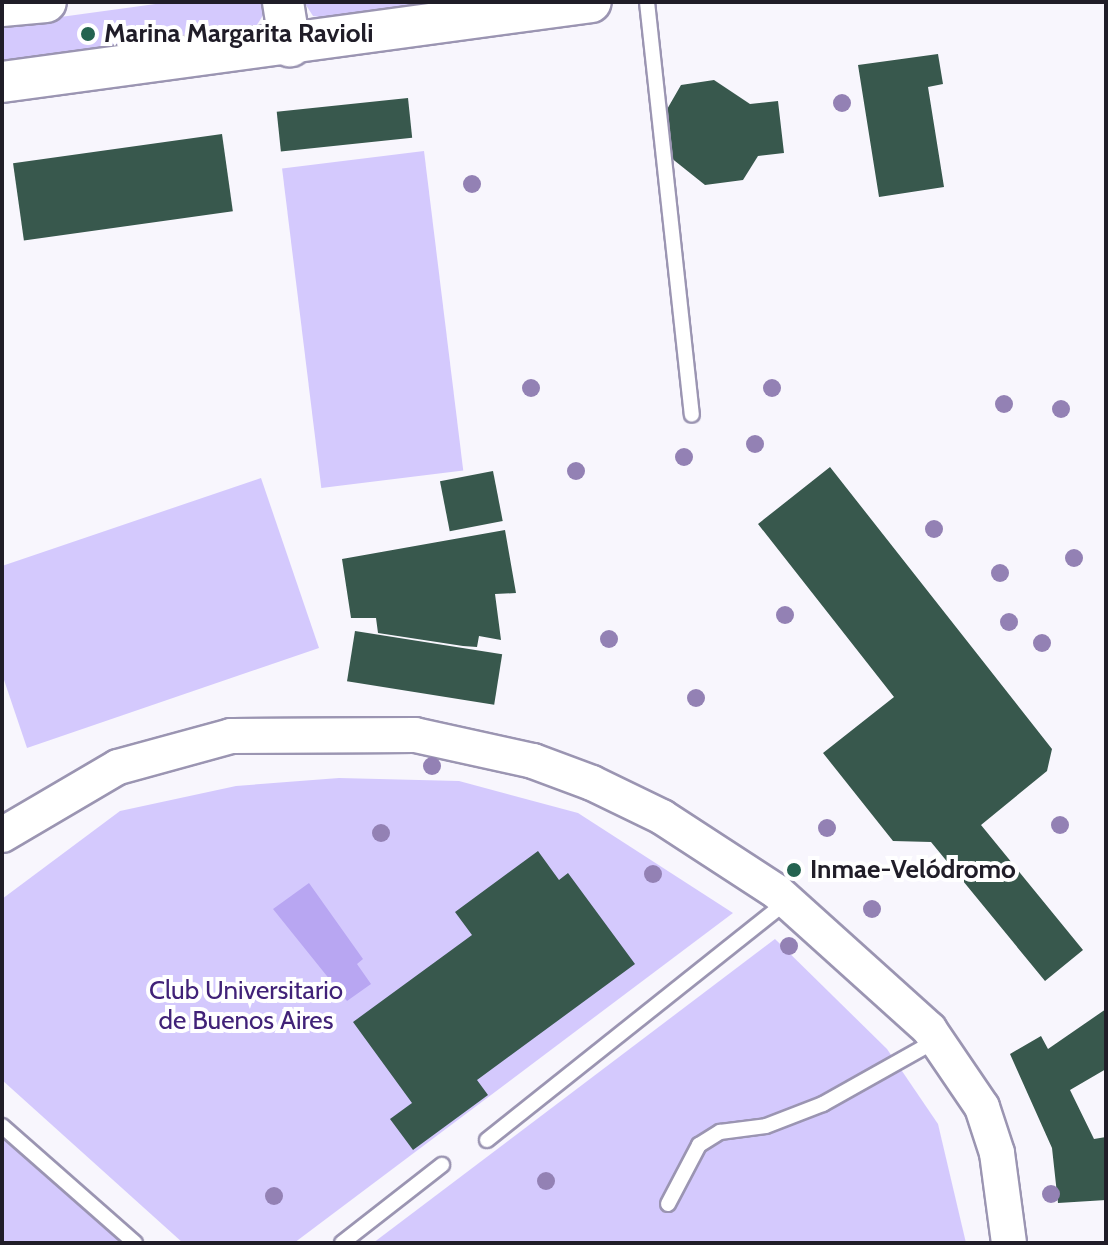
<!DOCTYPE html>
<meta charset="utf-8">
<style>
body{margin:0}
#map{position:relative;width:1108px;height:1245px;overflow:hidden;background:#f8f6fd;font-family:Cabin,sans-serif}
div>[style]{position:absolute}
.green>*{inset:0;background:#d4c9fd;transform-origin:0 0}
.water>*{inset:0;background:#b8a6f2}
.building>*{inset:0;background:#38584d;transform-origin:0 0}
.roads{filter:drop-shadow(2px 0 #9b95b2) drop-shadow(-2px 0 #9b95b2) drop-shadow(0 2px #9b95b2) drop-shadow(0 -2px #9b95b2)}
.service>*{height:14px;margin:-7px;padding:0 7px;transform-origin:7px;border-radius:7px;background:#fff}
.tertiary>*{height:34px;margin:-17px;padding:0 17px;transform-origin:17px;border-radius:17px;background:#fff}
.secondary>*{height:40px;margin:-20px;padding:0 20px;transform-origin:20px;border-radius:20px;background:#fff}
.trees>*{width:18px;height:18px;margin:-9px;border-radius:50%;background:#9381b4}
.dots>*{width:22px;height:22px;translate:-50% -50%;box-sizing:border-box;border:4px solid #fff;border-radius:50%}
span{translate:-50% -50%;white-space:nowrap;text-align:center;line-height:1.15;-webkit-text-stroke:8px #fff;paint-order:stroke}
.poi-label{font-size:26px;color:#201d28;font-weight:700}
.left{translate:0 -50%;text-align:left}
.park-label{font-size:26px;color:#412278}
.frame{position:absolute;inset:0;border:4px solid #201d28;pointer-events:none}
</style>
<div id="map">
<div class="green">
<i style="clip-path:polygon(170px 2px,263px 2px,267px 9px,255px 28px,2px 64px,2px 25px)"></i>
<i style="clip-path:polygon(304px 2px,469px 2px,331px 19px,313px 16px)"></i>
<i style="left:424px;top:151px;width:322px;height:143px;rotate:83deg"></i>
<i style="clip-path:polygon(261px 478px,319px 648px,27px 748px,2px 674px,2px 566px)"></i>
<i style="clip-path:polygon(339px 778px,459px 781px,578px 813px,733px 913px,294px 1243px,183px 1243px,2px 1080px,2px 899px,120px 811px,236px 786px)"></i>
<i style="clip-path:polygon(775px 939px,887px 1049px,938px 1124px,966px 1243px,373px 1243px)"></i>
<i style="clip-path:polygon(2px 1137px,124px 1243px,2px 1243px)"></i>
</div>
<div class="water">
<i style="clip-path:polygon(309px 883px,363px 959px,357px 964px,371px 984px,347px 1001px,273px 909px)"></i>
</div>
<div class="building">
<i style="clip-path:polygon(938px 54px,943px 84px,928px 87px,944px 187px,879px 197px,858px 65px)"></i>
<i style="clip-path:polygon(714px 80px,750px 104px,778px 101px,784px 153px,758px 156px,743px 180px,705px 185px,665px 153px,662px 118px,681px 85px)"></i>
<i style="left:408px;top:98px;width:40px;height:132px;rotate:84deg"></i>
<i style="left:222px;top:134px;width:78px;height:211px;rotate:82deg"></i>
<i style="clip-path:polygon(830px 467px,1052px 749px,1047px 771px,981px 825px,1083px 950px,1045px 981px,931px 842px,893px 841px,823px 753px,894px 697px,758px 524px)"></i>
<i style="left:493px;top:471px;width:51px;height:54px;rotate:79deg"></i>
<i style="clip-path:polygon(505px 530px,516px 593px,495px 594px,501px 640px,479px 636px,477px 647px,463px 646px,378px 633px,376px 618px,351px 618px,342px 559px)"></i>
<i style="left:355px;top:631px;width:149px;height:51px;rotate:9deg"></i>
<i style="clip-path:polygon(538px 851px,559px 880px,568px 873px,635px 964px,477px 1080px,488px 1095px,413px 1150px,390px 1119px,412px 1103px,353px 1022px,472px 935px,455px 912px)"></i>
<i style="clip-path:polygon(1106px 1009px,1106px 1069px,1070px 1090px,1094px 1139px,1106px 1137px,1106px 1200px,1058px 1203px,1052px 1148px,1010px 1054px,1041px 1036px,1048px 1049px)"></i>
</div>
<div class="roads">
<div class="service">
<i style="left:647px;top:2px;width:415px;rotate:83.8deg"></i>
<i style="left:2px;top:1126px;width:177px;rotate:41.3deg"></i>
<i style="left:487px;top:1140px;width:384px;rotate:-38.5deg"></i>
<i style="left:668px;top:1204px;width:67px;rotate:-62.3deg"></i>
<i style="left:699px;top:1145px;width:25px;rotate:-32deg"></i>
<i style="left:720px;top:1132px;width:46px;rotate:-7.4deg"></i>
<i style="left:766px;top:1126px;width:61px;rotate:-21.1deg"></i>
<i style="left:823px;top:1104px;width:131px;rotate:-29.3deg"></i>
<i style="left:342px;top:1243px;width:127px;rotate:-38deg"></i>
</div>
<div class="tertiary">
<i style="left:2px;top:835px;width:134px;rotate:-30.4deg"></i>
<i style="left:118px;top:767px;width:117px;rotate:-15.3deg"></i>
<i style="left:231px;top:736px;width:184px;rotate:-0.3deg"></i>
<i style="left:415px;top:735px;width:121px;rotate:12.4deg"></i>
<i style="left:533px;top:761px;width:63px;rotate:20.4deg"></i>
<i style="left:592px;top:783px;width:78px;rotate:25.9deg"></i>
<i style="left:662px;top:817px;width:137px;rotate:33.1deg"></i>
<i style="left:777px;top:892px;width:205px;rotate:42deg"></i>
<i style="left:929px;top:1029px;width:94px;rotate:55.8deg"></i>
<i style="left:982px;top:1107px;width:48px;rotate:71.9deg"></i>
<i style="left:997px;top:1153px;width:91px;rotate:82.4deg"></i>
</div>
<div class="secondary">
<i style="left:283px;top:2px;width:45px;rotate:81deg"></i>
<i style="left:2px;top:6px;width:44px;rotate:-5.2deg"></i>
<i style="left:2px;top:82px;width:594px;rotate:-7.73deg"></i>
</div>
</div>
<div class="trees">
<i style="left:842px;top:103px"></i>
<i style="left:472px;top:184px"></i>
<i style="left:531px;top:388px"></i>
<i style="left:772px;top:388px"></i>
<i style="left:1004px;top:404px"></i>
<i style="left:1061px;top:409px"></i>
<i style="left:755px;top:444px"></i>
<i style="left:684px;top:457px"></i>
<i style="left:576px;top:471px"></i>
<i style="left:934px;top:529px"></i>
<i style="left:1074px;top:558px"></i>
<i style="left:1000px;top:573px"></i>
<i style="left:785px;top:615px"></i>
<i style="left:1009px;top:622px"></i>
<i style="left:609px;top:639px"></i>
<i style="left:1042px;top:643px"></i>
<i style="left:696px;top:698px"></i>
<i style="left:432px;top:766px"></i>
<i style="left:1060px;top:825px"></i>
<i style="left:827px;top:828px"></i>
<i style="left:381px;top:833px"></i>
<i style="left:653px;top:874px"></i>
<i style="left:872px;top:909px"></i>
<i style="left:789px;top:946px"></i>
<i style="left:546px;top:1181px"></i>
<i style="left:1051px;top:1194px"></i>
<i style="left:274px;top:1196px"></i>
</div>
<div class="dots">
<i style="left:88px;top:34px;background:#246350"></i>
<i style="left:794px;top:870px;background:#246350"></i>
</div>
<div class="poi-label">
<span class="left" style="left:104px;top:34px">Marina Margarita Ravioli</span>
<span class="left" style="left:810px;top:870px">Inmae-Velódromo</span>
</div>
<div class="park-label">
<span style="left:246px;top:1006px">Club Universitario<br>de Buenos Aires</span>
</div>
<div class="frame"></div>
</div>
